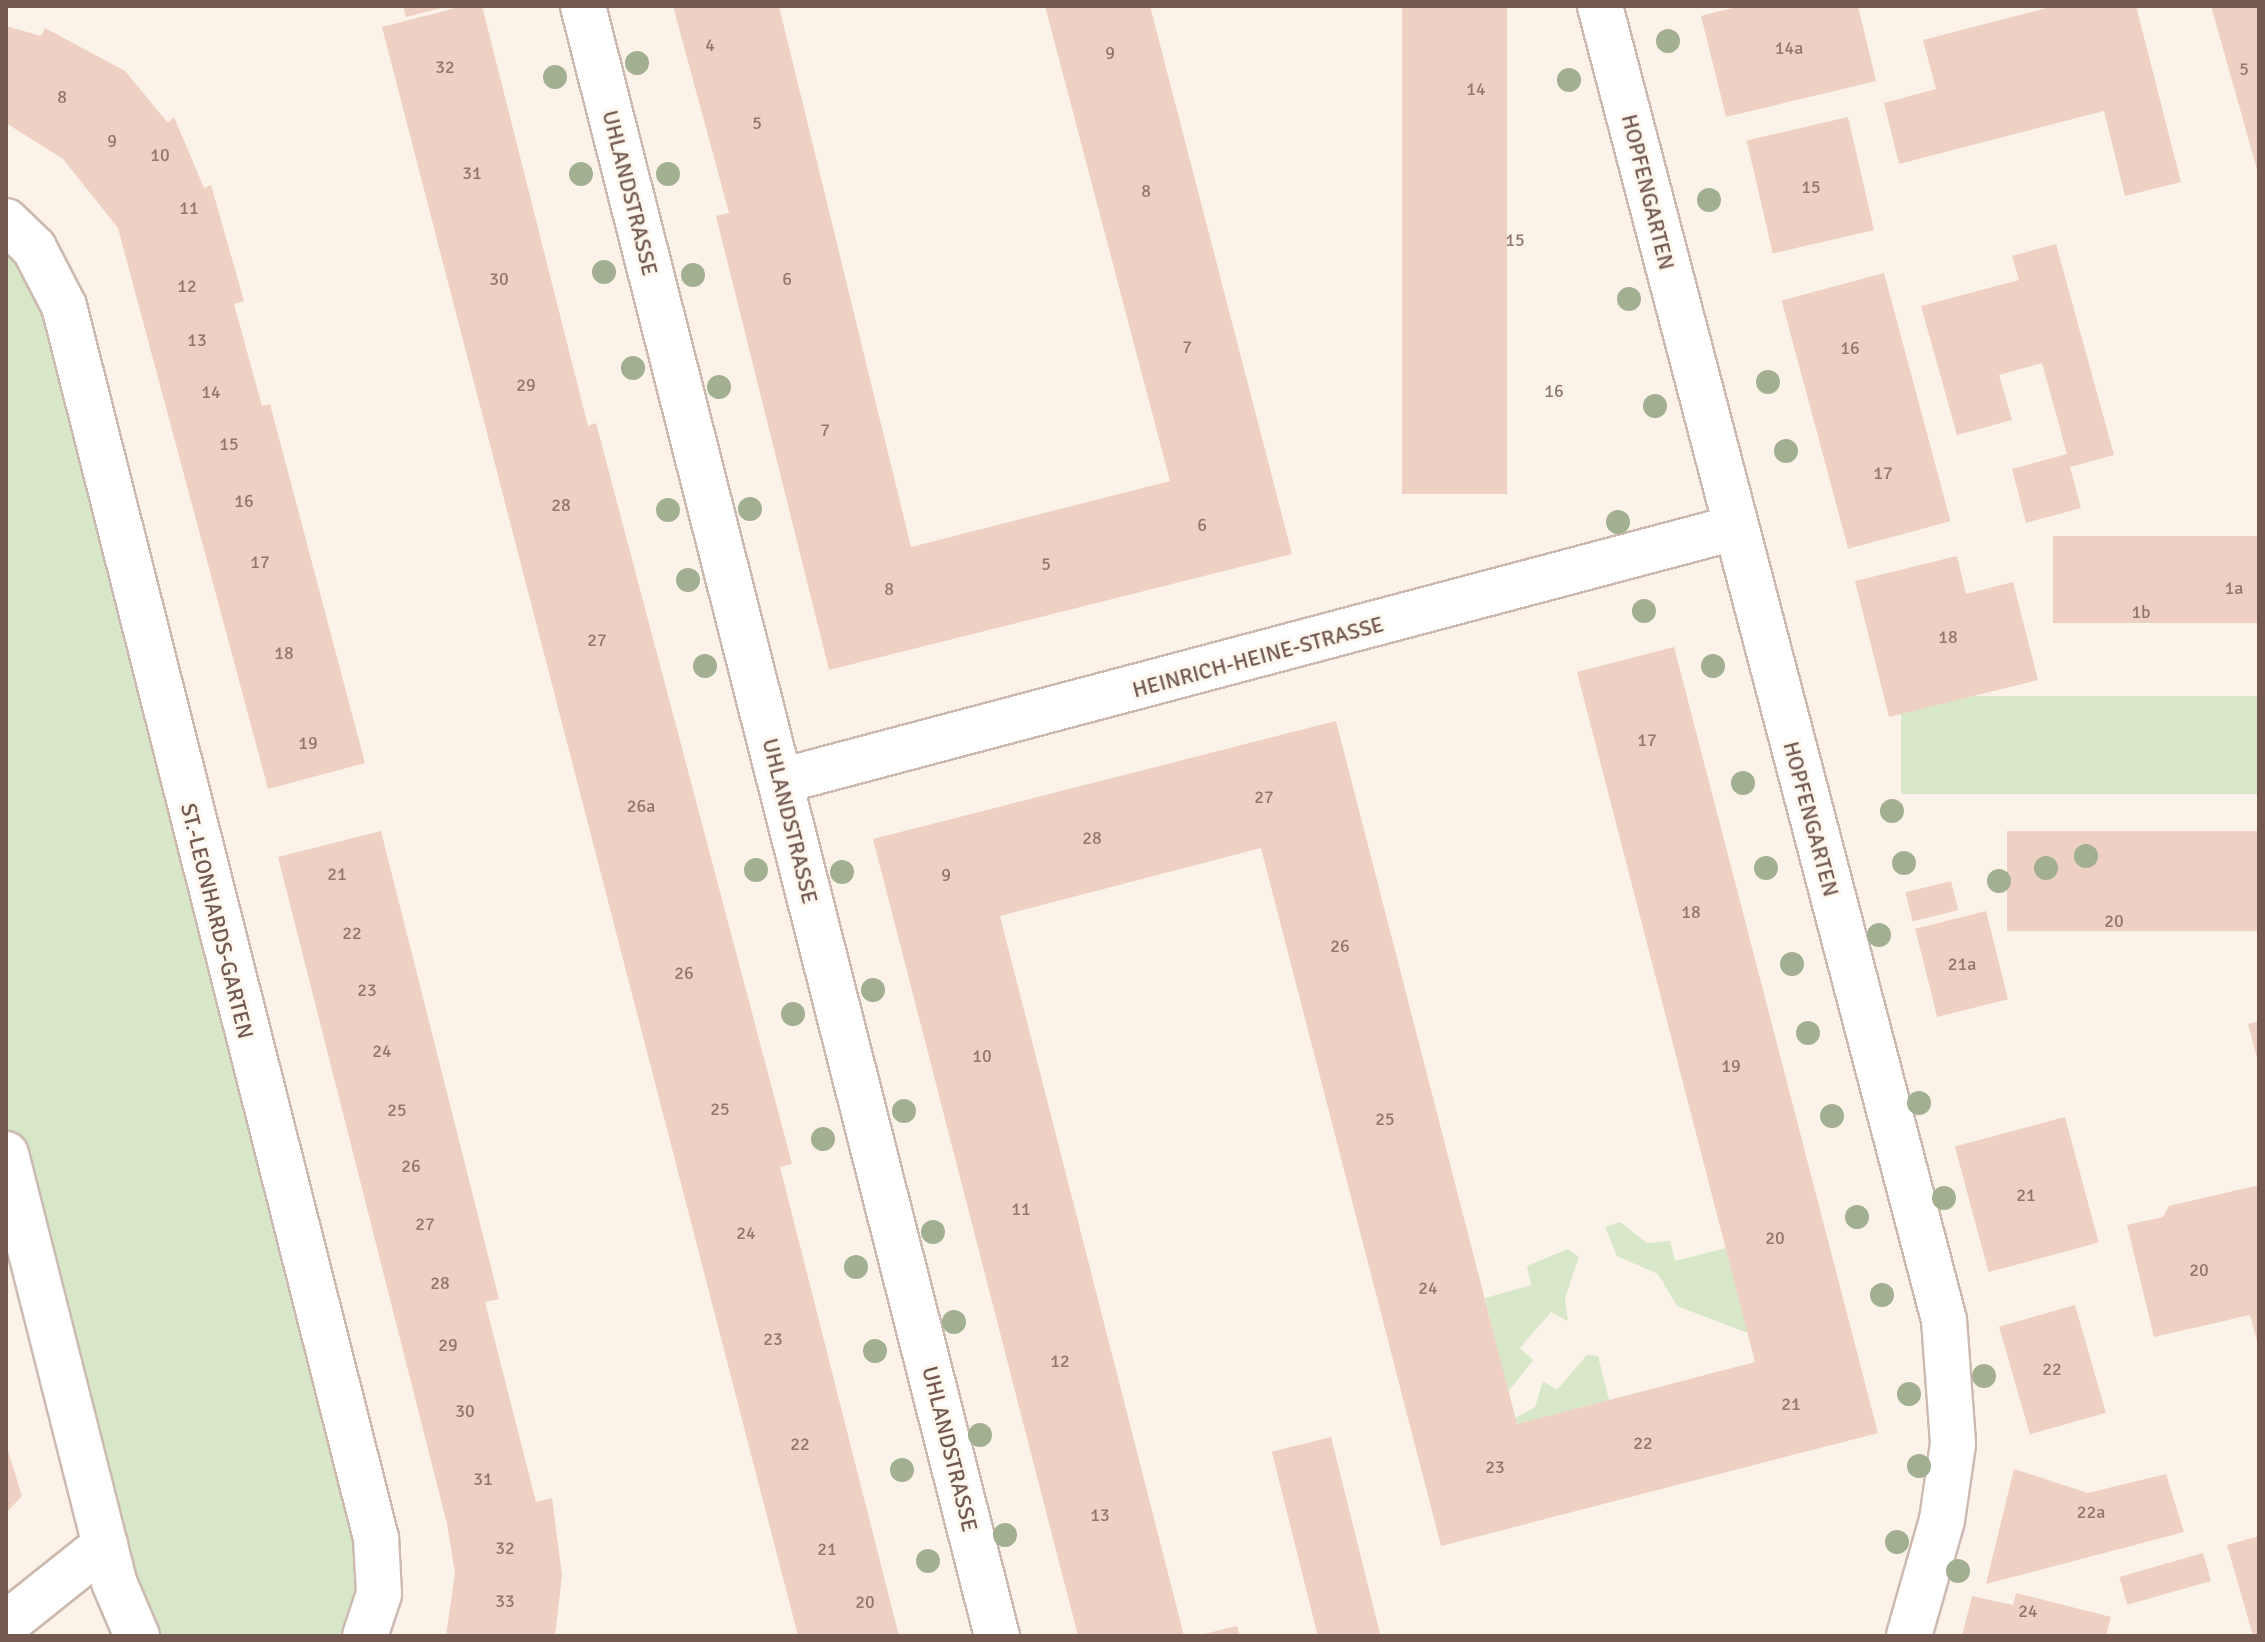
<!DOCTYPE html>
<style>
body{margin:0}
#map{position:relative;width:2265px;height:1642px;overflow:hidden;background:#fbf3e9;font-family:Signika,sans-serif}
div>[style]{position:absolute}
.green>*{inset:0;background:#d7e7c8;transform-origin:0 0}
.building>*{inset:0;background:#eed1c3;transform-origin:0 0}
.roads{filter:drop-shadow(2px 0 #ccbab0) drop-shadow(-2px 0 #ccbab0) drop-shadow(0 2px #ccbab0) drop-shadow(0 -2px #ccbab0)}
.street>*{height:44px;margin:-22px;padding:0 22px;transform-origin:22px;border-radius:22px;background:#fff}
.trees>*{width:24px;height:24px;margin:-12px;border-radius:50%;background:#a2af90}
span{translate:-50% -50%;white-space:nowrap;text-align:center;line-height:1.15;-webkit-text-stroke:6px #fef7ef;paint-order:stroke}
.number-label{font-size:18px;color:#92776c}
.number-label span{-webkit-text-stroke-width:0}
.street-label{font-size:22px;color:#73594f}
.frame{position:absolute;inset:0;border:8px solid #73594f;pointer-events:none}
</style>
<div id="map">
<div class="green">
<i style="clip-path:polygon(6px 221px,34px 248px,376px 1538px,365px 1636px,137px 1636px,6px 1155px)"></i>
<i style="left:2259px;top:696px;width:98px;height:358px;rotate:90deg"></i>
<i style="clip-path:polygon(1620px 1222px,1647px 1243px,1670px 1241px,1675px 1261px,1726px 1248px,1748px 1333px,1677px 1306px,1658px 1274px,1617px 1256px,1605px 1227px)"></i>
<i style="clip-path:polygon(1568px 1249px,1579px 1257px,1565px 1298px,1568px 1321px,1551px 1312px,1520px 1348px,1533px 1360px,1508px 1392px,1485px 1298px,1531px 1285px,1527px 1266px)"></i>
<i style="clip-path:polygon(1587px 1355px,1598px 1356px,1609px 1400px,1517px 1424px,1515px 1418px,1535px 1407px,1543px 1381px,1557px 1390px)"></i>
</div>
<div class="building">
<i style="clip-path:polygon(403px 6px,444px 6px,445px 7px,406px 17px)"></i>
<i style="clip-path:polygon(463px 6px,482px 6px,588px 426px,596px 423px,792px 1164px,780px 1167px,899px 1636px,798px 1636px,382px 27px)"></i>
<i style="clip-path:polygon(673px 6px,779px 6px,911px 547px,1170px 481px,1045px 6px,1150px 6px,1292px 554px,829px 670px,716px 216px,729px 213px)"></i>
<i style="left:1402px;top:6px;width:105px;height:488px"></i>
<i style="clip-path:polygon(1740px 6px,1858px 6px,1876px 81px,1726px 117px,1701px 16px)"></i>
<i style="clip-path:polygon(2054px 6px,2136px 6px,2181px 182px,2125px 196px,2104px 111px,1899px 164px,1884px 103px,1936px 89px,1923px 40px)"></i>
<i style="clip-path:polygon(2211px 6px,2259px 6px,2259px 173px,2258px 173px)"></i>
<i style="clip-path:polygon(6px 26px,41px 36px,45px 28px,125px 71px,168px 123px,174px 117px,204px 188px,211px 185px,244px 301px,234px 304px,262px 406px,270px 404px,365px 763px,268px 789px,118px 228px,63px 159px,6px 123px)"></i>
<i style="left:1848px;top:117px;width:116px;height:104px;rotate:77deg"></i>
<i style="clip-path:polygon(2056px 244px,2114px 455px,2070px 467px,2081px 508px,2026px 523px,2012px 469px,2067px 454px,2042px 363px,1999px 375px,2012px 420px,1957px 435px,1921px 306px,2019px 280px,2012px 256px)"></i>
<i style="left:1884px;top:273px;width:257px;height:106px;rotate:75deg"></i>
<i style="left:2259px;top:536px;width:87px;height:206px;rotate:90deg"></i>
<i style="clip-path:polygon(1957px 556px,1966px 594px,2013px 582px,2038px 680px,1889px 717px,1855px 581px)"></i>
<i style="clip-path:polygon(1674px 647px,1878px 1433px,1441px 1546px,1261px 848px,1000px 916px,1184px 1636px,1078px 1636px,873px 839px,1336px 721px,1517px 1424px,1755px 1362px,1577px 672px)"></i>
<i style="clip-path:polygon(381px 831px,499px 1299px,485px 1302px,536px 1502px,552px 1498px,562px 1575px,555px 1636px,446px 1636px,455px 1573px,447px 1524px,278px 857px)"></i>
<i style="left:2259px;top:831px;width:100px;height:252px;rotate:90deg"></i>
<i style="left:1951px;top:881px;width:30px;height:47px;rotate:76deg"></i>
<i style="left:1986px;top:911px;width:91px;height:73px;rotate:76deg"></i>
<i style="clip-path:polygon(2259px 1021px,2259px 1062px,2258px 1062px,2248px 1024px)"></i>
<i style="left:2065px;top:1117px;width:130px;height:114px;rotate:75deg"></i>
<i style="clip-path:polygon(2259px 1185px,2259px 1348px,2250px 1315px,2154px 1337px,2127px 1225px,2163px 1217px,2169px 1206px)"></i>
<i style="left:2075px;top:1305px;width:112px;height:79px;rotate:74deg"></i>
<i style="left:1331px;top:1437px;width:205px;height:61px;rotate:76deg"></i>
<i style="clip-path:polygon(6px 1444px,22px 1496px,6px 1513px)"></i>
<i style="clip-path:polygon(2014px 1469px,2088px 1493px,2166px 1474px,2184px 1532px,1986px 1584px)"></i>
<i style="clip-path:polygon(2259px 1536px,2259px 1636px,2253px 1636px,2227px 1545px)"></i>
<i style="left:2203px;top:1553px;width:29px;height:87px;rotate:74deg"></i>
<i style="clip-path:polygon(2016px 1593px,2111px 1617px,2106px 1636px,1962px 1636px,1972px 1596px,2013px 1605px)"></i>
<i style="clip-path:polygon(1237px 1626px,1240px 1636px,1200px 1636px,1200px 1635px)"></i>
</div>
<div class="roads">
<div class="street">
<i style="left:583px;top:6px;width:1682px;rotate:75.75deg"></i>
<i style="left:1600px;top:6px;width:1358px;rotate:75.33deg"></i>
<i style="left:1944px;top:1320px;width:124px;rotate:85.8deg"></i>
<i style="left:1953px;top:1444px;width:77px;rotate:98.2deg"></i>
<i style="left:1942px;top:1520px;width:121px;rotate:105.9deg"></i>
<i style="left:6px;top:221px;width:39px;rotate:44deg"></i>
<i style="left:34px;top:248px;width:65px;rotate:62.7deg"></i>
<i style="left:64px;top:306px;width:1271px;rotate:75.79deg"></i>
<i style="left:376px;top:1538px;width:56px;rotate:86.9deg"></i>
<i style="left:379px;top:1594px;width:44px;rotate:108.4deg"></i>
<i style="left:781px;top:781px;width:986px;rotate:-14.87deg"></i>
<i style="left:6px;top:1154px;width:441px;rotate:75.8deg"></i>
<i style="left:114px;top:1582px;width:59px;rotate:66.9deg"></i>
<i style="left:6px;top:1624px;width:127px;rotate:-38.6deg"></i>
</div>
</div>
<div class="trees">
<i style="left:1668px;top:41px"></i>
<i style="left:637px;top:63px"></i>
<i style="left:555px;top:77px"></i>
<i style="left:1569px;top:80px"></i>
<i style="left:581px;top:174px"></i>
<i style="left:668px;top:174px"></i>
<i style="left:1709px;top:200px"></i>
<i style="left:604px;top:272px"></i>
<i style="left:693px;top:275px"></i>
<i style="left:1629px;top:299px"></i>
<i style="left:633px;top:368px"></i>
<i style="left:1768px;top:382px"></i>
<i style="left:719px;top:387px"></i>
<i style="left:1655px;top:406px"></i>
<i style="left:1786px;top:451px"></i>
<i style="left:750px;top:509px"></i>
<i style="left:668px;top:510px"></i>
<i style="left:1618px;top:522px"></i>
<i style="left:688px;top:580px"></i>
<i style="left:1644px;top:611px"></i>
<i style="left:705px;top:666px"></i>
<i style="left:1713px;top:666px"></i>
<i style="left:1743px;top:783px"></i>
<i style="left:1892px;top:811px"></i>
<i style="left:2086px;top:856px"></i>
<i style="left:1904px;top:863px"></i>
<i style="left:1766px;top:868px"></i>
<i style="left:2046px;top:868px"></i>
<i style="left:756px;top:870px"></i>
<i style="left:842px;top:872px"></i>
<i style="left:1999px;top:881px"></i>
<i style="left:1879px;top:935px"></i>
<i style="left:1792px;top:964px"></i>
<i style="left:873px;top:990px"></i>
<i style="left:793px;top:1014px"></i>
<i style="left:1808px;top:1033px"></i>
<i style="left:1919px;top:1103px"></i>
<i style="left:904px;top:1111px"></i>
<i style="left:1832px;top:1116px"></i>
<i style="left:823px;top:1139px"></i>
<i style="left:1944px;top:1198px"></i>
<i style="left:1857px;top:1217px"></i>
<i style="left:933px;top:1232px"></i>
<i style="left:856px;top:1267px"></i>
<i style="left:1882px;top:1295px"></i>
<i style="left:954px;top:1322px"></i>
<i style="left:875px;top:1351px"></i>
<i style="left:1984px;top:1376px"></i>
<i style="left:1909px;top:1394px"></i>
<i style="left:980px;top:1435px"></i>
<i style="left:1919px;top:1466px"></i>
<i style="left:902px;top:1470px"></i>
<i style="left:1005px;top:1535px"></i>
<i style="left:1897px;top:1542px"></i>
<i style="left:928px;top:1561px"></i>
<i style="left:1958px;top:1571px"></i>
</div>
<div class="number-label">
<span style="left:710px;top:45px">4</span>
<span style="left:1789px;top:48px">14a</span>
<span style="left:1110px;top:53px">9</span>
<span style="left:445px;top:67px">32</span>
<span style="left:2244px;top:69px">5</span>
<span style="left:1476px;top:89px">14</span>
<span style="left:62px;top:97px">8</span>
<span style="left:757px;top:123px">5</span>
<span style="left:112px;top:141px">9</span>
<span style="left:160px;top:155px">10</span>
<span style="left:472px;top:173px">31</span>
<span style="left:1811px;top:187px">15</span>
<span style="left:1146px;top:191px">8</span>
<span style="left:189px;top:208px">11</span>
<span style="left:1515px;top:240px">15</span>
<span style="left:499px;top:279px">30</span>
<span style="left:787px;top:279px">6</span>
<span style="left:187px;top:286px">12</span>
<span style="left:197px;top:340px">13</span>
<span style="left:1187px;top:347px">7</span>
<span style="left:1850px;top:348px">16</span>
<span style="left:526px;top:385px">29</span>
<span style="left:1554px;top:391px">16</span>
<span style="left:211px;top:392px">14</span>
<span style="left:825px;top:430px">7</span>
<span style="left:229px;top:444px">15</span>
<span style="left:1883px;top:473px">17</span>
<span style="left:244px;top:501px">16</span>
<span style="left:561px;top:505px">28</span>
<span style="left:1202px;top:525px">6</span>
<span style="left:260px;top:562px">17</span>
<span style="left:1046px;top:564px">5</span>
<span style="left:2234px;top:588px">1a</span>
<span style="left:889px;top:589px">8</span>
<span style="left:2141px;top:612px">1b</span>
<span style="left:1948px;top:637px">18</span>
<span style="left:597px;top:640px">27</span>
<span style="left:284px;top:653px">18</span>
<span style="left:1647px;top:740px">17</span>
<span style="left:308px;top:743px">19</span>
<span style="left:1264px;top:797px">27</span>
<span style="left:641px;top:806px">26a</span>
<span style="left:1092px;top:838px">28</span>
<span style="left:337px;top:874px">21</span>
<span style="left:946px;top:875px">9</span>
<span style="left:1691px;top:912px">18</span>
<span style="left:2114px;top:921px">20</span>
<span style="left:352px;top:933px">22</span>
<span style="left:1340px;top:946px">26</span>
<span style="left:1962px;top:964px">21a</span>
<span style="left:684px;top:973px">26</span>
<span style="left:367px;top:990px">23</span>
<span style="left:382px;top:1051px">24</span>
<span style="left:982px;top:1056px">10</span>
<span style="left:1731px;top:1066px">19</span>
<span style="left:720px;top:1109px">25</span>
<span style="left:397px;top:1110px">25</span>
<span style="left:1385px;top:1119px">25</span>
<span style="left:411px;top:1166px">26</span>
<span style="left:2026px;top:1195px">21</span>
<span style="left:1021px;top:1209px">11</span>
<span style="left:425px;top:1224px">27</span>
<span style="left:746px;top:1233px">24</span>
<span style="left:1775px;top:1238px">20</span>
<span style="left:2199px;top:1270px">20</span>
<span style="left:440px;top:1283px">28</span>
<span style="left:1428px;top:1288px">24</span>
<span style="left:773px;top:1339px">23</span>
<span style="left:448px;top:1345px">29</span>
<span style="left:1060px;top:1361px">12</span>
<span style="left:2052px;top:1369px">22</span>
<span style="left:1791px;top:1404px">21</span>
<span style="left:465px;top:1411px">30</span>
<span style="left:1643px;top:1443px">22</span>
<span style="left:800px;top:1444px">22</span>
<span style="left:1495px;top:1467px">23</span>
<span style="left:483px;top:1479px">31</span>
<span style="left:2091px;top:1512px">22a</span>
<span style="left:1100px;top:1515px">13</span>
<span style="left:505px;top:1548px">32</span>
<span style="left:827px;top:1549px">21</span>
<span style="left:505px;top:1601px">33</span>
<span style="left:865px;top:1602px">20</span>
<span style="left:2028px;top:1611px">24</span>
</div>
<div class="street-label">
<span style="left:1648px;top:192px;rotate:76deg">HOPFENGARTEN</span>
<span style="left:630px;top:193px;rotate:76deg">UHLANDSTRASSE</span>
<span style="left:1258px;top:657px;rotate:-15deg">HEINRICH-HEINE-STRASSE</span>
<span style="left:1811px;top:819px;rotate:75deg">HOPFENGARTEN</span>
<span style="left:790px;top:821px;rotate:76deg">UHLANDSTRASSE</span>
<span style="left:217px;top:921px;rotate:76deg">ST.-LEONHARDS-GARTEN</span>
<span style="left:950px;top:1449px;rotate:76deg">UHLANDSTRASSE</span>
</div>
<div class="frame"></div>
</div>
